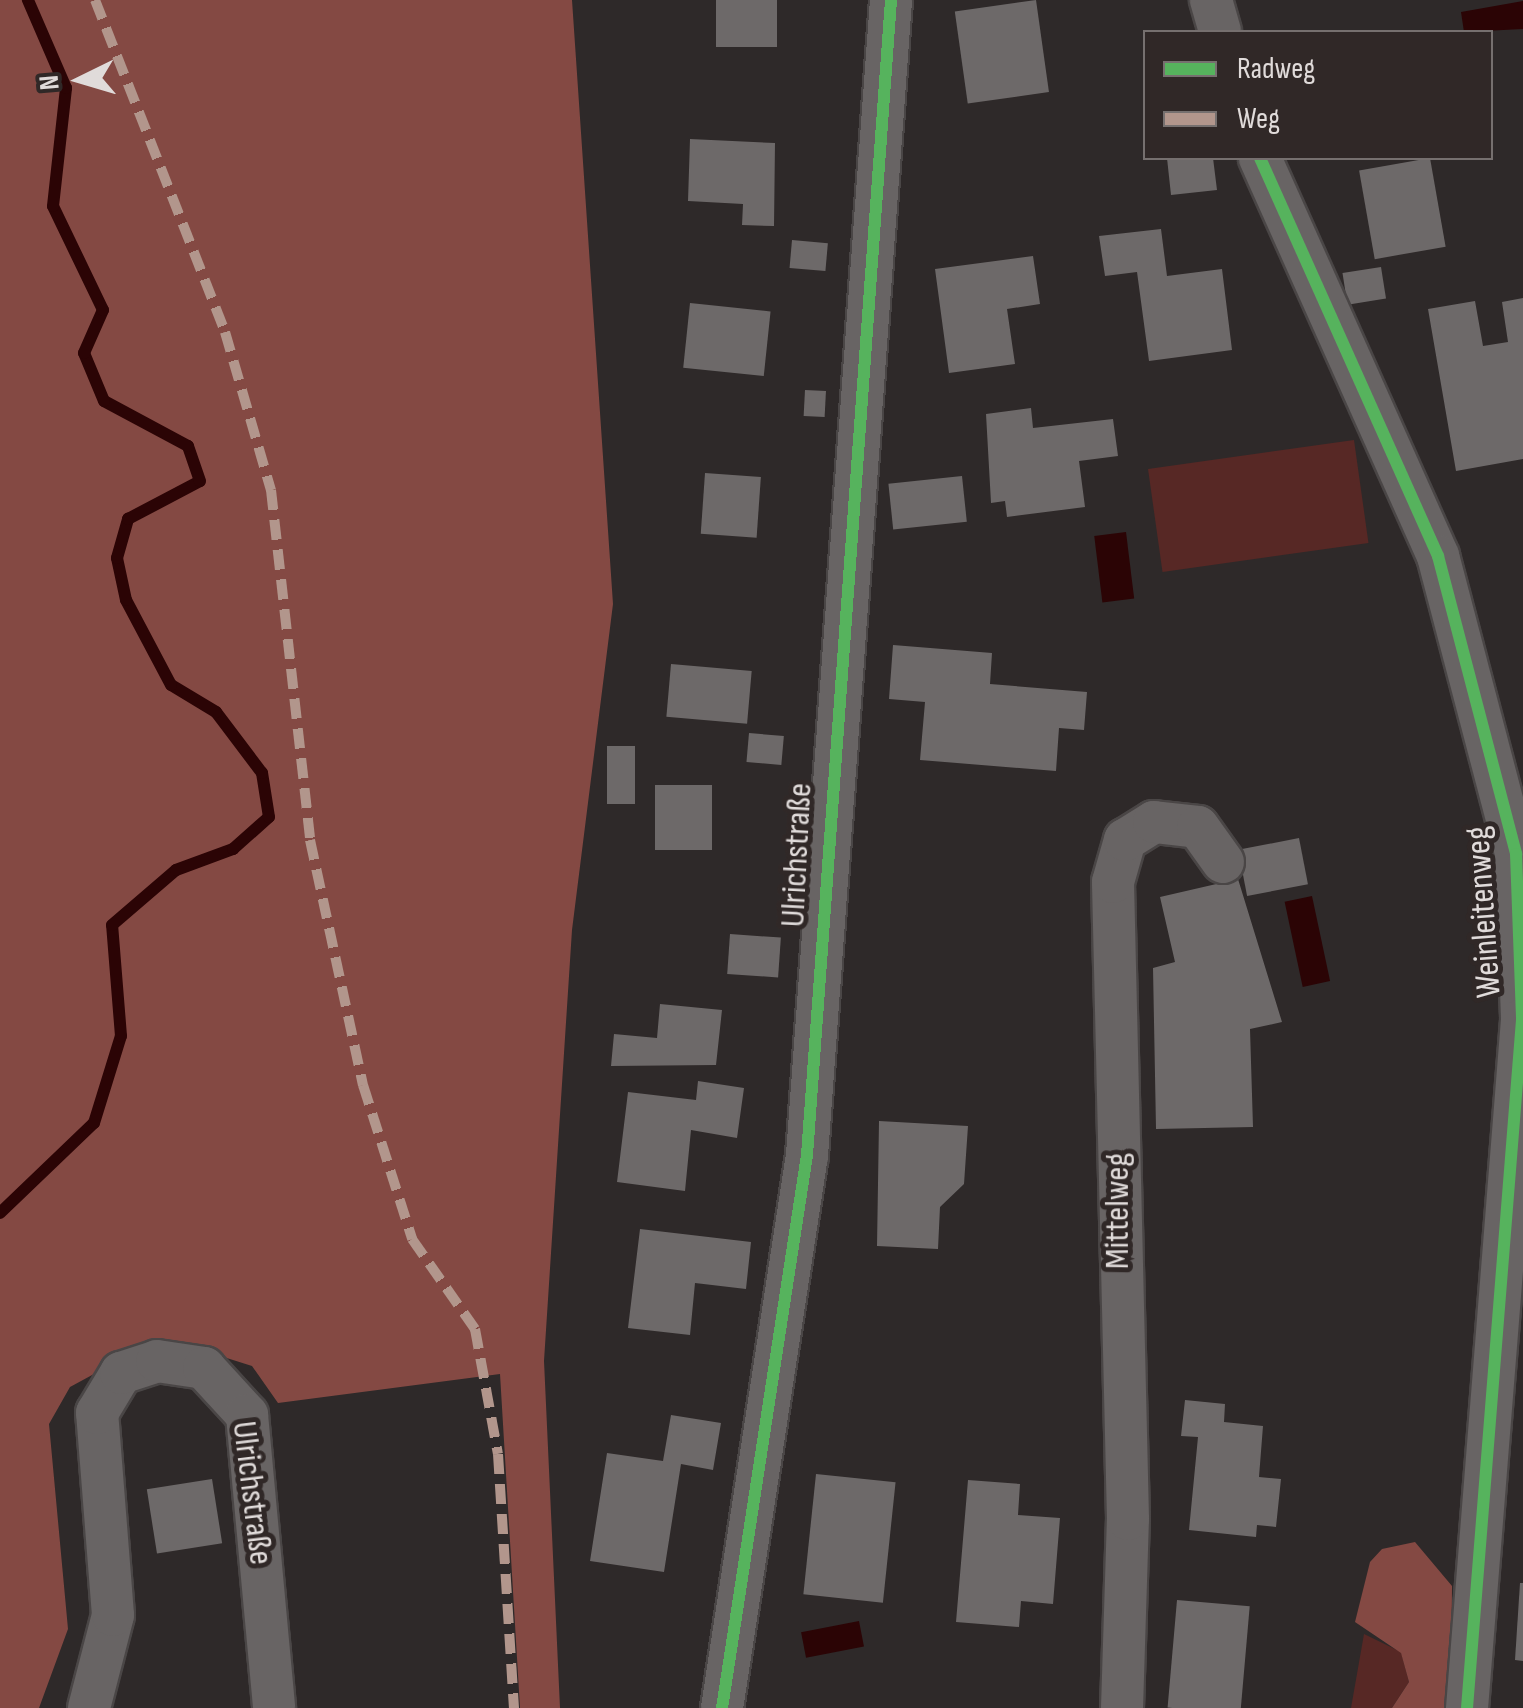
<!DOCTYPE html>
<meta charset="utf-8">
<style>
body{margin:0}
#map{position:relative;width:1523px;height:1708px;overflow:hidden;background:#2e2929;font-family:"Sofia Sans Condensed",sans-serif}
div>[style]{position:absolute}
.green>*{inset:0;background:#572825;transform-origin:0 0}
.forest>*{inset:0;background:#844943}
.water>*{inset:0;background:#2b0405;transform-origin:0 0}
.stream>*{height:12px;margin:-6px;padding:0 6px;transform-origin:6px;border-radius:6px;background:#2b0405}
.building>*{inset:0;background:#6d6969;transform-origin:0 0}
.roads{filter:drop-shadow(2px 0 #4a4646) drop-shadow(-2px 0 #4a4646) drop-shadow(0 2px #4a4646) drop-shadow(0 -2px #4a4646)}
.minor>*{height:42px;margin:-21px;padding:0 21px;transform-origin:21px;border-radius:21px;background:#686464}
.quiet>*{height:10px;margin-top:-5px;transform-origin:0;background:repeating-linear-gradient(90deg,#b2968c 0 20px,transparent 0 30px)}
.cycleway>*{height:12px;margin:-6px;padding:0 6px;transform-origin:6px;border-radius:6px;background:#56b35d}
span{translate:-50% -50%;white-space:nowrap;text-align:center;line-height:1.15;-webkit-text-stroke:10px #302827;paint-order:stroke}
.street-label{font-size:35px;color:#e0dbda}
.legend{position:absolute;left:1143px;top:30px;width:350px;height:130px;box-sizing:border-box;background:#302827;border:2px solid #76706f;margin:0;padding:12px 18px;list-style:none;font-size:30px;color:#e0dbda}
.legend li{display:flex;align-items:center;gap:20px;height:50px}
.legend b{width:50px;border:2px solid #76706f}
.north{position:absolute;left:30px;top:30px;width:100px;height:100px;-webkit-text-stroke:8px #302827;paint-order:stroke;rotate:265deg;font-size:28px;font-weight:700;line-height:40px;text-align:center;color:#e0dbda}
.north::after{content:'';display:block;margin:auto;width:35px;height:45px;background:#e0dbda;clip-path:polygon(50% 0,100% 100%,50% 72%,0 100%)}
</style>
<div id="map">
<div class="green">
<i style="left:1354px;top:440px;width:104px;height:208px;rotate:82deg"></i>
<i style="clip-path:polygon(1364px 1634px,1401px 1652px,1409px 1682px,1392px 1708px,1351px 1708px)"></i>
</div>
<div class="forest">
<i style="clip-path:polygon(0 0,572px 0,613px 604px,572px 930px,544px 1361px,560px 1708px,520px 1708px,500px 1374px,278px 1403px,252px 1366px,214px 1354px,129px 1355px,70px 1387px,49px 1424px,68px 1629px,39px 1708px,0 1708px)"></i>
<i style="clip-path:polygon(1415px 1542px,1452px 1586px,1451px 1708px,1392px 1708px,1409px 1682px,1401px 1653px,1355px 1622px,1370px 1562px,1382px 1549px)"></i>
</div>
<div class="water">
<i style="clip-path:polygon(1523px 1px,1523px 29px,1464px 32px,1461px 12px)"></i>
<i style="left:1126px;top:532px;width:67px;height:32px;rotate:83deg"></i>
<i style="left:1312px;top:896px;width:87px;height:28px;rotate:78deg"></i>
<i style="left:859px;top:1621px;width:26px;height:59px;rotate:79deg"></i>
</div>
<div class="stream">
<i style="left:0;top:1213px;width:130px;rotate:-43.8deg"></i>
<i style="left:94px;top:1123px;width:91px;rotate:-72.8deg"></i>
<i style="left:121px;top:1036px;width:111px;rotate:-94.6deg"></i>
<i style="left:112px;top:925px;width:84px;rotate:-40.7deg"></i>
<i style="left:176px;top:870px;width:61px;rotate:-20.2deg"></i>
<i style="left:233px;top:849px;width:48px;rotate:-41.6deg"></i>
<i style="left:269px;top:817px;width:45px;rotate:-99deg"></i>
<i style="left:262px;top:773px;width:76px;rotate:-127deg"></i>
<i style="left:216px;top:712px;width:52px;rotate:-149deg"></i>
<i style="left:171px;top:685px;width:96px;rotate:-117.9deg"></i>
<i style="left:126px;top:600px;width:43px;rotate:-102.1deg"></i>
<i style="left:117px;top:558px;width:41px;rotate:-74.2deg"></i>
<i style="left:128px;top:519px;width:81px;rotate:-27.8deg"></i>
<i style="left:200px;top:481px;width:37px;rotate:-109deg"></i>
<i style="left:188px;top:446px;width:95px;rotate:-151.8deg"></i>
<i style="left:104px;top:401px;width:52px;rotate:-112.6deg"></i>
<i style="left:84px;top:353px;width:47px;rotate:-66.2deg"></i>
<i style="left:103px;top:310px;width:115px;rotate:-115.7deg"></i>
<i style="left:53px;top:206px;width:119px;rotate:-83.7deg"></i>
<i style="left:66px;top:88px;width:96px;rotate:-113.4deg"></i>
</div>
<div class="building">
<i style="left:716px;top:0;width:61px;height:47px"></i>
<i style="left:1036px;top:0;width:93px;height:82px;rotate:82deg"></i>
<i style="clip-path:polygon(690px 139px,775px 143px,774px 226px,742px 225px,743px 204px,688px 201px)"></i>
<i style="clip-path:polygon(1167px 158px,1213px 158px,1217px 190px,1171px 195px)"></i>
<i style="left:1430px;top:158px;width:90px;height:72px;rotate:80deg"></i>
<i style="clip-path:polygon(1161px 229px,1167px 276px,1222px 269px,1232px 350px,1149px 361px,1137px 272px,1105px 276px,1099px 236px)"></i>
<i style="left:792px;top:240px;width:36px;height:28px;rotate:5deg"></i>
<i style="clip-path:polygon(1033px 256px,1040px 304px,1007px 309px,1015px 364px,949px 373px,935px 269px)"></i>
<i style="left:1381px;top:267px;width:32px;height:39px;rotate:81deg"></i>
<i style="clip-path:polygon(1523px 298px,1523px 459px,1456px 471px,1428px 309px,1475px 301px,1483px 346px,1508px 342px,1502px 302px)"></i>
<i style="left:690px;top:303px;width:81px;height:65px;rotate:6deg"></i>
<i style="left:805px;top:390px;width:21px;height:26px;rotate:3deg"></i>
<i style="clip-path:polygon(1031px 408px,1033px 428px,1113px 419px,1118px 456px,1079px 461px,1085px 507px,1007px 517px,1005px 501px,991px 503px,986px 414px)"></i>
<i style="left:705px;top:473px;width:56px;height:61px;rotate:4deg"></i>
<i style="left:962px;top:476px;width:46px;height:74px;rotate:84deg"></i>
<i style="clip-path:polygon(893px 645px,992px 653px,990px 684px,1087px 692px,1084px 730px,1059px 728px,1056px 771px,920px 760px,925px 702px,889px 699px)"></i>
<i style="left:671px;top:664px;width:81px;height:53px;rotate:5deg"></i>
<i style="left:749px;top:733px;width:35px;height:29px;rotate:5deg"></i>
<i style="left:607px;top:746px;width:28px;height:58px"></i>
<i style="left:655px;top:785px;width:57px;height:65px"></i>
<i style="left:1299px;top:838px;width:47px;height:62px;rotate:79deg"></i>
<i style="clip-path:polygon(1238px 879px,1282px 1022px,1250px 1029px,1253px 1127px,1156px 1129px,1153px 968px,1175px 962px,1160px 897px)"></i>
<i style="left:730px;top:934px;width:51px;height:40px;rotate:4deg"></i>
<i style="clip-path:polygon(660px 1004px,722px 1010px,716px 1065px,611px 1066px,614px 1034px,657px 1038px)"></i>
<i style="clip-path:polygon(698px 1081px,744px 1088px,737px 1138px,691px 1130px,685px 1191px,617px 1182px,628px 1092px,696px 1100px)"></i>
<i style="clip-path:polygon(879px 1121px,968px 1126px,964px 1184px,940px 1207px,938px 1249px,877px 1246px)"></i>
<i style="clip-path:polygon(640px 1229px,751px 1242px,746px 1289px,695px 1283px,690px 1335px,628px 1328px)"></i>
<i style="clip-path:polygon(1185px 1400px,1225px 1404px,1224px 1422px,1263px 1426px,1259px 1477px,1281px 1479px,1276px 1527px,1257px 1525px,1256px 1537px,1189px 1530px,1198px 1437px,1181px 1436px)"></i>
<i style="clip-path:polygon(671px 1415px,721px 1423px,713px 1470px,681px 1464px,664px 1572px,590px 1561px,607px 1453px,663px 1461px)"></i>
<i style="left:816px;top:1474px;width:80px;height:121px;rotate:6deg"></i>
<i style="left:212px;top:1479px;width:65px;height:66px;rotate:81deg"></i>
<i style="clip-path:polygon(968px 1480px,1020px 1484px,1018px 1515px,1060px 1518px,1053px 1604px,1021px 1601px,1019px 1627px,956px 1622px)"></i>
<i style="clip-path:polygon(1520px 1583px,1523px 1583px,1523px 1661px,1515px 1660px)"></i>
<i style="left:1177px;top:1600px;width:73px;height:108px;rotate:5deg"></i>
</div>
<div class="roads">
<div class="minor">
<i style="left:1211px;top:0;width:33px;rotate:74deg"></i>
<i style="left:1260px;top:158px;width:436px;rotate:65.9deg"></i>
<i style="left:1438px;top:556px;width:308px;rotate:75.3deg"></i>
<i style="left:1516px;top:854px;width:166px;rotate:87.9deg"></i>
<i style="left:1522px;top:1020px;width:690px;rotate:94.57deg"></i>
<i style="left:89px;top:1708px;width:96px;rotate:-75.5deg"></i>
<i style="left:113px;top:1615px;width:203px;rotate:-94.5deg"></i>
<i style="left:97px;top:1413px;width:47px;rotate:-59deg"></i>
<i style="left:121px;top:1373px;width:38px;rotate:-18deg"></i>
<i style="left:157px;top:1361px;width:48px;rotate:8.5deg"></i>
<i style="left:204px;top:1368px;width:64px;rotate:47.5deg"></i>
<i style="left:247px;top:1415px;width:294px;rotate:84.7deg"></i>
<i style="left:722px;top:1708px;width:559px;rotate:-81.26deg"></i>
<i style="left:807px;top:1155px;width:1158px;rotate:-85.84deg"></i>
<i style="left:1122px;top:1708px;width:189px;rotate:-88.2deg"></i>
<i style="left:1128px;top:1519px;width:637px;rotate:-91.35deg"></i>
<i style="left:1113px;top:882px;width:44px;rotate:-74.1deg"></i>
<i style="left:1125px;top:840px;width:34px;rotate:-32deg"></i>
<i style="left:1154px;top:822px;width:44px;rotate:6.5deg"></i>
<i style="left:1198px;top:827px;width:43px;rotate:54.5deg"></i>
</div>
</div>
<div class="quiet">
<i style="left:95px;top:0;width:357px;rotate:68.6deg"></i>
<i style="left:225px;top:332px;width:165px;rotate:73.8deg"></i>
<i style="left:271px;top:490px;width:352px;rotate:83.6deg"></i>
<i style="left:310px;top:840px;width:251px;rotate:77.8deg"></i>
<i style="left:363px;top:1085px;width:162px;rotate:72.3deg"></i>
<i style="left:412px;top:1239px;width:110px;rotate:55deg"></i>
<i style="left:475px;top:1329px;width:127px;rotate:79.6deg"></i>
<i style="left:498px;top:1454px;width:255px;rotate:86.4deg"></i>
</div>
<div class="cycleway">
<i style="left:1260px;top:158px;width:436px;rotate:65.9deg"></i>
<i style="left:1438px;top:556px;width:308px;rotate:75.3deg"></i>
<i style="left:1516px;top:854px;width:166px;rotate:87.9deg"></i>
<i style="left:1522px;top:1020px;width:690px;rotate:94.57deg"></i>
<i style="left:722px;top:1708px;width:559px;rotate:-81.26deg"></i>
<i style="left:807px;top:1155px;width:1158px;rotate:-85.84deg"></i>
</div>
<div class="street-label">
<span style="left:797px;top:855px;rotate:-87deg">Ulrichstraße</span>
<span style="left:1484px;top:912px;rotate:-94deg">Weinleitenweg</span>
<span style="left:1118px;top:1211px;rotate:-90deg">Mittelweg</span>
<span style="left:252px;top:1493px;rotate:83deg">Ulrichstraße</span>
</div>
<ul class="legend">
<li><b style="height:12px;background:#56b35d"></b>Radweg</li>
<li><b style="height:12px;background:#b2968c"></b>Weg</li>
</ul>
<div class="north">N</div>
</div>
